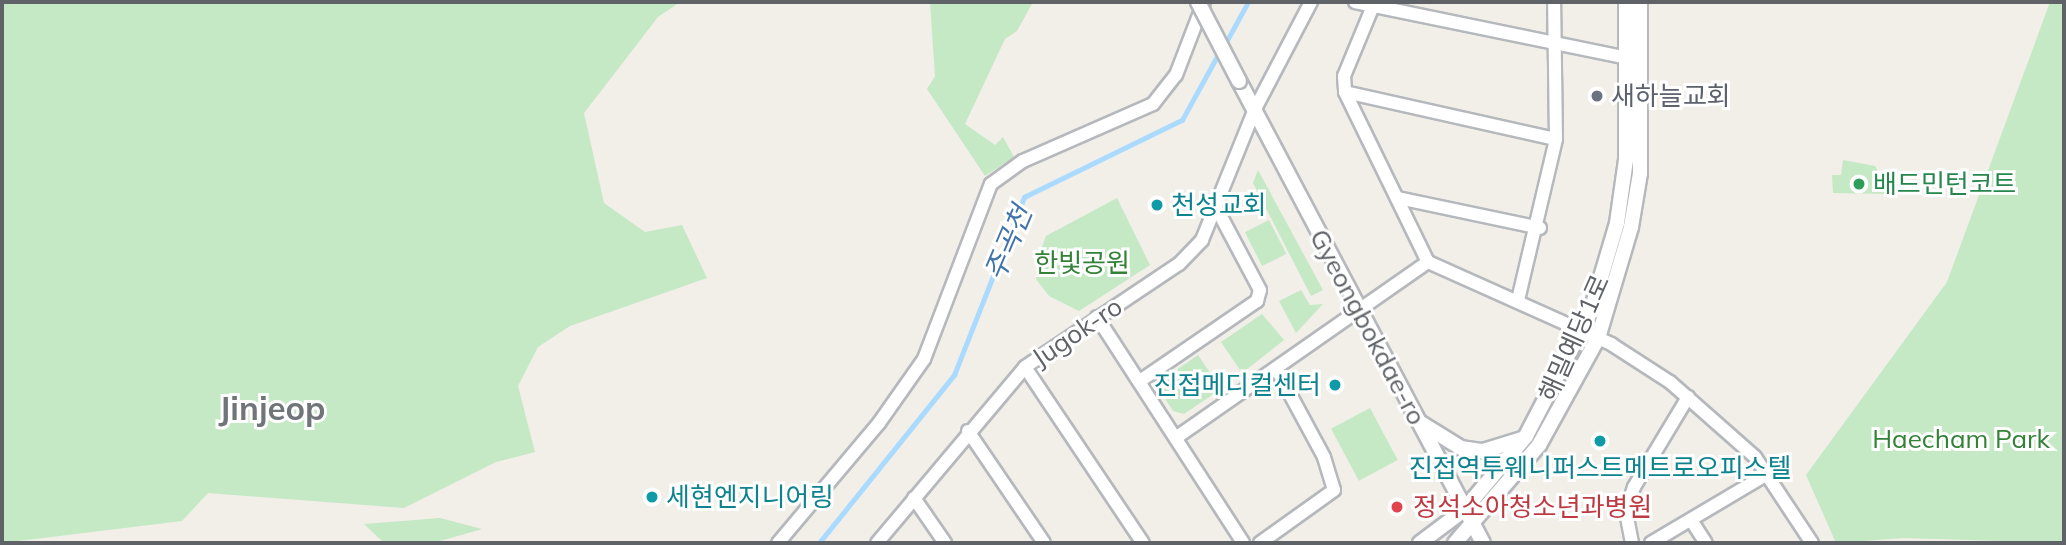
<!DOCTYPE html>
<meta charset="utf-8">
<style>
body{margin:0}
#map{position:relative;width:2066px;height:545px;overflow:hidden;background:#f1efe8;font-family:Mulish,"Noto Sans KR",sans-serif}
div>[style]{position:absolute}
.green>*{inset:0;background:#c5e8c5;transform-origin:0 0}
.stream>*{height:4.5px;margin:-2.25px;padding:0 2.25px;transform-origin:2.25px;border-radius:2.25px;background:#aadaff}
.roads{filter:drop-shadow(2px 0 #b5b8bc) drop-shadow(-2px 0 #b5b8bc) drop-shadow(0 2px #b5b8bc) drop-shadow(0 -2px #b5b8bc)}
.minor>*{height:12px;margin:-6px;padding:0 6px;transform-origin:6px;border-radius:6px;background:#fff}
.tertiary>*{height:14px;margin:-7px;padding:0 7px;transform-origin:7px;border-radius:7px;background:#fff}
.bridges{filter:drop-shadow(2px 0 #b5b8bc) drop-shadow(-2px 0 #b5b8bc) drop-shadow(0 2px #b5b8bc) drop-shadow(0 -2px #b5b8bc)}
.tertiary-bridge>*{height:14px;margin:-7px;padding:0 7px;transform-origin:7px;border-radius:7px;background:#fff}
.dots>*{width:19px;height:19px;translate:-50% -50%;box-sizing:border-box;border:4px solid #fff;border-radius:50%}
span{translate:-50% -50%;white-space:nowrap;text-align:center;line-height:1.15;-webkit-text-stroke:6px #fff;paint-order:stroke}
.worship-label{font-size:26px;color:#5b616d}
.left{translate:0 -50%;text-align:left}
.leisure-label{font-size:26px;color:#27864d}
.culture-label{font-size:26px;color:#0d838f}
.right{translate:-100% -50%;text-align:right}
.park-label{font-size:26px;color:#348238}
.street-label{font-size:26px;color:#5f6368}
.health-label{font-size:26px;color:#be3a42}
.water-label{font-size:28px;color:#4174aa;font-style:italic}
.district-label{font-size:33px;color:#70757a;font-weight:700}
.frame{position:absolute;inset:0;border:4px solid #5f6368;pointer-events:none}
</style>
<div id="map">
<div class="green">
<i style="clip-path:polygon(2px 2px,680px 2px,658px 17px,584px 113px,604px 203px,645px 232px,682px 225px,707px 278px,570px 326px,538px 347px,518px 386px,535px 452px,496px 462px,404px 508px,208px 493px,182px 521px,2px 543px)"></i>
<i style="clip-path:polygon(930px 2px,1033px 2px,1017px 31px,1005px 39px,965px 124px,995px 145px,1003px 137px,1014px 157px,985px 176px,927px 89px,935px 76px)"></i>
<i style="clip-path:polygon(2050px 2px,2064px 2px,2064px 543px,1904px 538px,1836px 543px,1806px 475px,1947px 282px)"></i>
<i style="clip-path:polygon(1843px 160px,1875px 166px,1891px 194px,1833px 193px,1832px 175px,1841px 175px)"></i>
<i style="clip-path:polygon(1258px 170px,1323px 290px,1311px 296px,1253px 183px)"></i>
<i style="clip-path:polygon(1117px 198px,1150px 265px,1079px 311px,1049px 296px,1036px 279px,1037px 260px,1046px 236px)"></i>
<i style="left:1269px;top:220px;width:38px;height:27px;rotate:63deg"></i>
<i style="clip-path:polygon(1301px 290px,1310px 305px,1323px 304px,1296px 333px,1279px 301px)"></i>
<i style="clip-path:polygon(1262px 314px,1284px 340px,1242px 373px,1221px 342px)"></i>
<i style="clip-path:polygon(1198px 355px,1221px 389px,1184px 414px,1173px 411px,1160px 391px,1162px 380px)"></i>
<i style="left:1370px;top:408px;width:59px;height:44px;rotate:62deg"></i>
<i style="clip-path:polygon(440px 518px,482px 529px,433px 543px,384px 543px,364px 524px)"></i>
</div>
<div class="stream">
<i style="left:1225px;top:44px;width:48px;rotate:-61.3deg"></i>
<i style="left:819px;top:543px;width:216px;rotate:-51.2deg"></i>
<i style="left:954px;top:375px;width:191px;rotate:-68.5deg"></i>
<i style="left:1024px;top:197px;width:176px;rotate:-26deg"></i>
<i style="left:1182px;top:120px;width:79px;rotate:-61.2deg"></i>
</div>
<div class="roads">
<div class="minor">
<i style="left:1355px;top:2px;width:284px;rotate:11.6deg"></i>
<i style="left:1373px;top:6px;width:76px;rotate:112.5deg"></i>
<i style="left:1344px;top:76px;width:16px;rotate:86deg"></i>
<i style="left:1345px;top:92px;width:189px;rotate:64deg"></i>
<i style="left:1428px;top:262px;width:201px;rotate:24.1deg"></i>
<i style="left:1611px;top:344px;width:70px;rotate:32.8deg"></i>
<i style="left:1670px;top:382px;width:113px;rotate:41.4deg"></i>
<i style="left:1755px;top:457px;width:103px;rotate:56.5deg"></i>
<i style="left:1345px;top:92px;width:216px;rotate:12.6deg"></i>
<i style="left:1398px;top:198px;width:145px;rotate:11.9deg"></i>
<i style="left:1518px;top:300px;width:165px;rotate:-76.7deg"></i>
<i style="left:1556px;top:139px;width:137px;rotate:-90.8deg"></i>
<i style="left:1097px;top:317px;width:269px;rotate:57.1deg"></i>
<i style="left:1025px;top:367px;width:212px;rotate:56.2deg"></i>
<i style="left:1140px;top:381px;width:142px;rotate:-34.4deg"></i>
<i style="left:1257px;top:301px;width:11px;rotate:-75deg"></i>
<i style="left:1260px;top:290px;width:89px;rotate:-118deg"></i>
<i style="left:968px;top:431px;width:135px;rotate:55.8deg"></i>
<i style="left:1177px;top:437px;width:306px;rotate:-34.9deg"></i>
<i style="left:914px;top:498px;width:55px;rotate:55.4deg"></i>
<i style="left:1691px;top:520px;width:27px;rotate:57deg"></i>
<i style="left:778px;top:543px;width:157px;rotate:-49.9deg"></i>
<i style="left:879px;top:423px;width:78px;rotate:-54.9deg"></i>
<i style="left:924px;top:359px;width:187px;rotate:-69.1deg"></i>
<i style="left:991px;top:184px;width:39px;rotate:-36deg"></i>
<i style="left:1023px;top:161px;width:142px;rotate:-23.7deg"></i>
<i style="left:1153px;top:104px;width:37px;rotate:-52deg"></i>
<i style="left:1176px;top:75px;width:78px;rotate:-69deg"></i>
<i style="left:877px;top:543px;width:230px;rotate:-49.9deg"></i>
<i style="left:1025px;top:367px;width:185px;rotate:-33.8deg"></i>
<i style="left:1179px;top:264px;width:33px;rotate:-46deg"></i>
<i style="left:1202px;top:240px;width:141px;rotate:-68deg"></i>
<i style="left:1255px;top:109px;width:121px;rotate:-62.4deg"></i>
<i style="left:1260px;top:543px;width:91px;rotate:-35.6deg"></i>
<i style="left:1334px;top:490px;width:34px;rotate:-107deg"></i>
<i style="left:1324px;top:457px;width:99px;rotate:-118.4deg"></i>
<i style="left:1632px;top:543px;width:31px;rotate:-101deg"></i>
<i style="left:1626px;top:513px;width:27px;rotate:-73deg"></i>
<i style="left:1634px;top:487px;width:105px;rotate:-59deg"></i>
<i style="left:1651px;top:543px;width:135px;rotate:-30.7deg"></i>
</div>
<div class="tertiary">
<i style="left:1239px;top:81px;width:522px;rotate:62.16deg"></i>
<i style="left:1419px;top:422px;width:49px;rotate:31.8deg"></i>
<i style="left:1461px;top:448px;width:22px;rotate:8deg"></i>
<i style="left:1483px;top:451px;width:41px;rotate:-17.1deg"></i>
<i style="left:1420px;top:543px;width:55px;rotate:-36.9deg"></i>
<i style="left:1464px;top:510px;width:97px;rotate:-50deg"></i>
<i style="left:1526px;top:436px;width:141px;rotate:-62.5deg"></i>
<i style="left:1591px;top:311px;width:92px;rotate:-73.5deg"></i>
<i style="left:1617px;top:223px;width:64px;rotate:-81.9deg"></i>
<i style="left:1626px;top:160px;width:158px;rotate:-90deg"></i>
<i style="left:1455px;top:543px;width:129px;rotate:-49.4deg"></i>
<i style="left:1539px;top:445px;width:122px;rotate:-61.1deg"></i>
<i style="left:1598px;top:338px;width:116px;rotate:-73.4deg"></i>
<i style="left:1631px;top:227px;width:55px;rotate:-80.5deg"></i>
<i style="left:1640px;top:173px;width:171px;rotate:-90deg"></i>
</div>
</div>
<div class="bridges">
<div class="tertiary-bridge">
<i style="left:1198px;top:2px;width:89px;rotate:62.6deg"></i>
</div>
</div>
<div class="dots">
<i style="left:1597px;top:96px;background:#6b7280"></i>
<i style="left:1859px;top:184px;background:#2e9e5b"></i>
<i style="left:1157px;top:205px;background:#0f9aa8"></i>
<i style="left:1335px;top:385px;background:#0f9aa8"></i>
<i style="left:1600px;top:441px;background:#0f9aa8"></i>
<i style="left:652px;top:497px;background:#0f9aa8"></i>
<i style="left:1397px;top:507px;background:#e0444e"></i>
</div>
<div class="worship-label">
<span class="left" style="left:1611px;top:96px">새하늘교회</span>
</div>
<div class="leisure-label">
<span class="left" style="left:1873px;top:184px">배드민턴코트</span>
</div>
<div class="culture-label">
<span class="left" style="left:1171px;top:205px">천성교회</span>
<span class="right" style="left:1321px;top:385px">진접메디컬센터</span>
<span style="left:1600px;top:468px">진접역투웨니퍼스트메트로오피스텔</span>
<span class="left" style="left:666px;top:497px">세현엔지니어링</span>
</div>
<div class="park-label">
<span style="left:1082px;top:263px">한빛공원</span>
<span style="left:1961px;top:439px">Haecham Park</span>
</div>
<div class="street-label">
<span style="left:1368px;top:327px;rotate:62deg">Gyeongbokdae-ro</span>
<span style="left:1077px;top:332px;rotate:-34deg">Jugok-ro</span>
<span style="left:1574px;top:338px;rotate:-66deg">해밀예당1로</span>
</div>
<div class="health-label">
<span class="left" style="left:1413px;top:507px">정석소아청소년과병원</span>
</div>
<div class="water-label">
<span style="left:1008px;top:243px;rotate:-67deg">주곡천</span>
</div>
<div class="district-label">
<span style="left:272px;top:408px">Jinjeop</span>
</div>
<div class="frame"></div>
</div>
